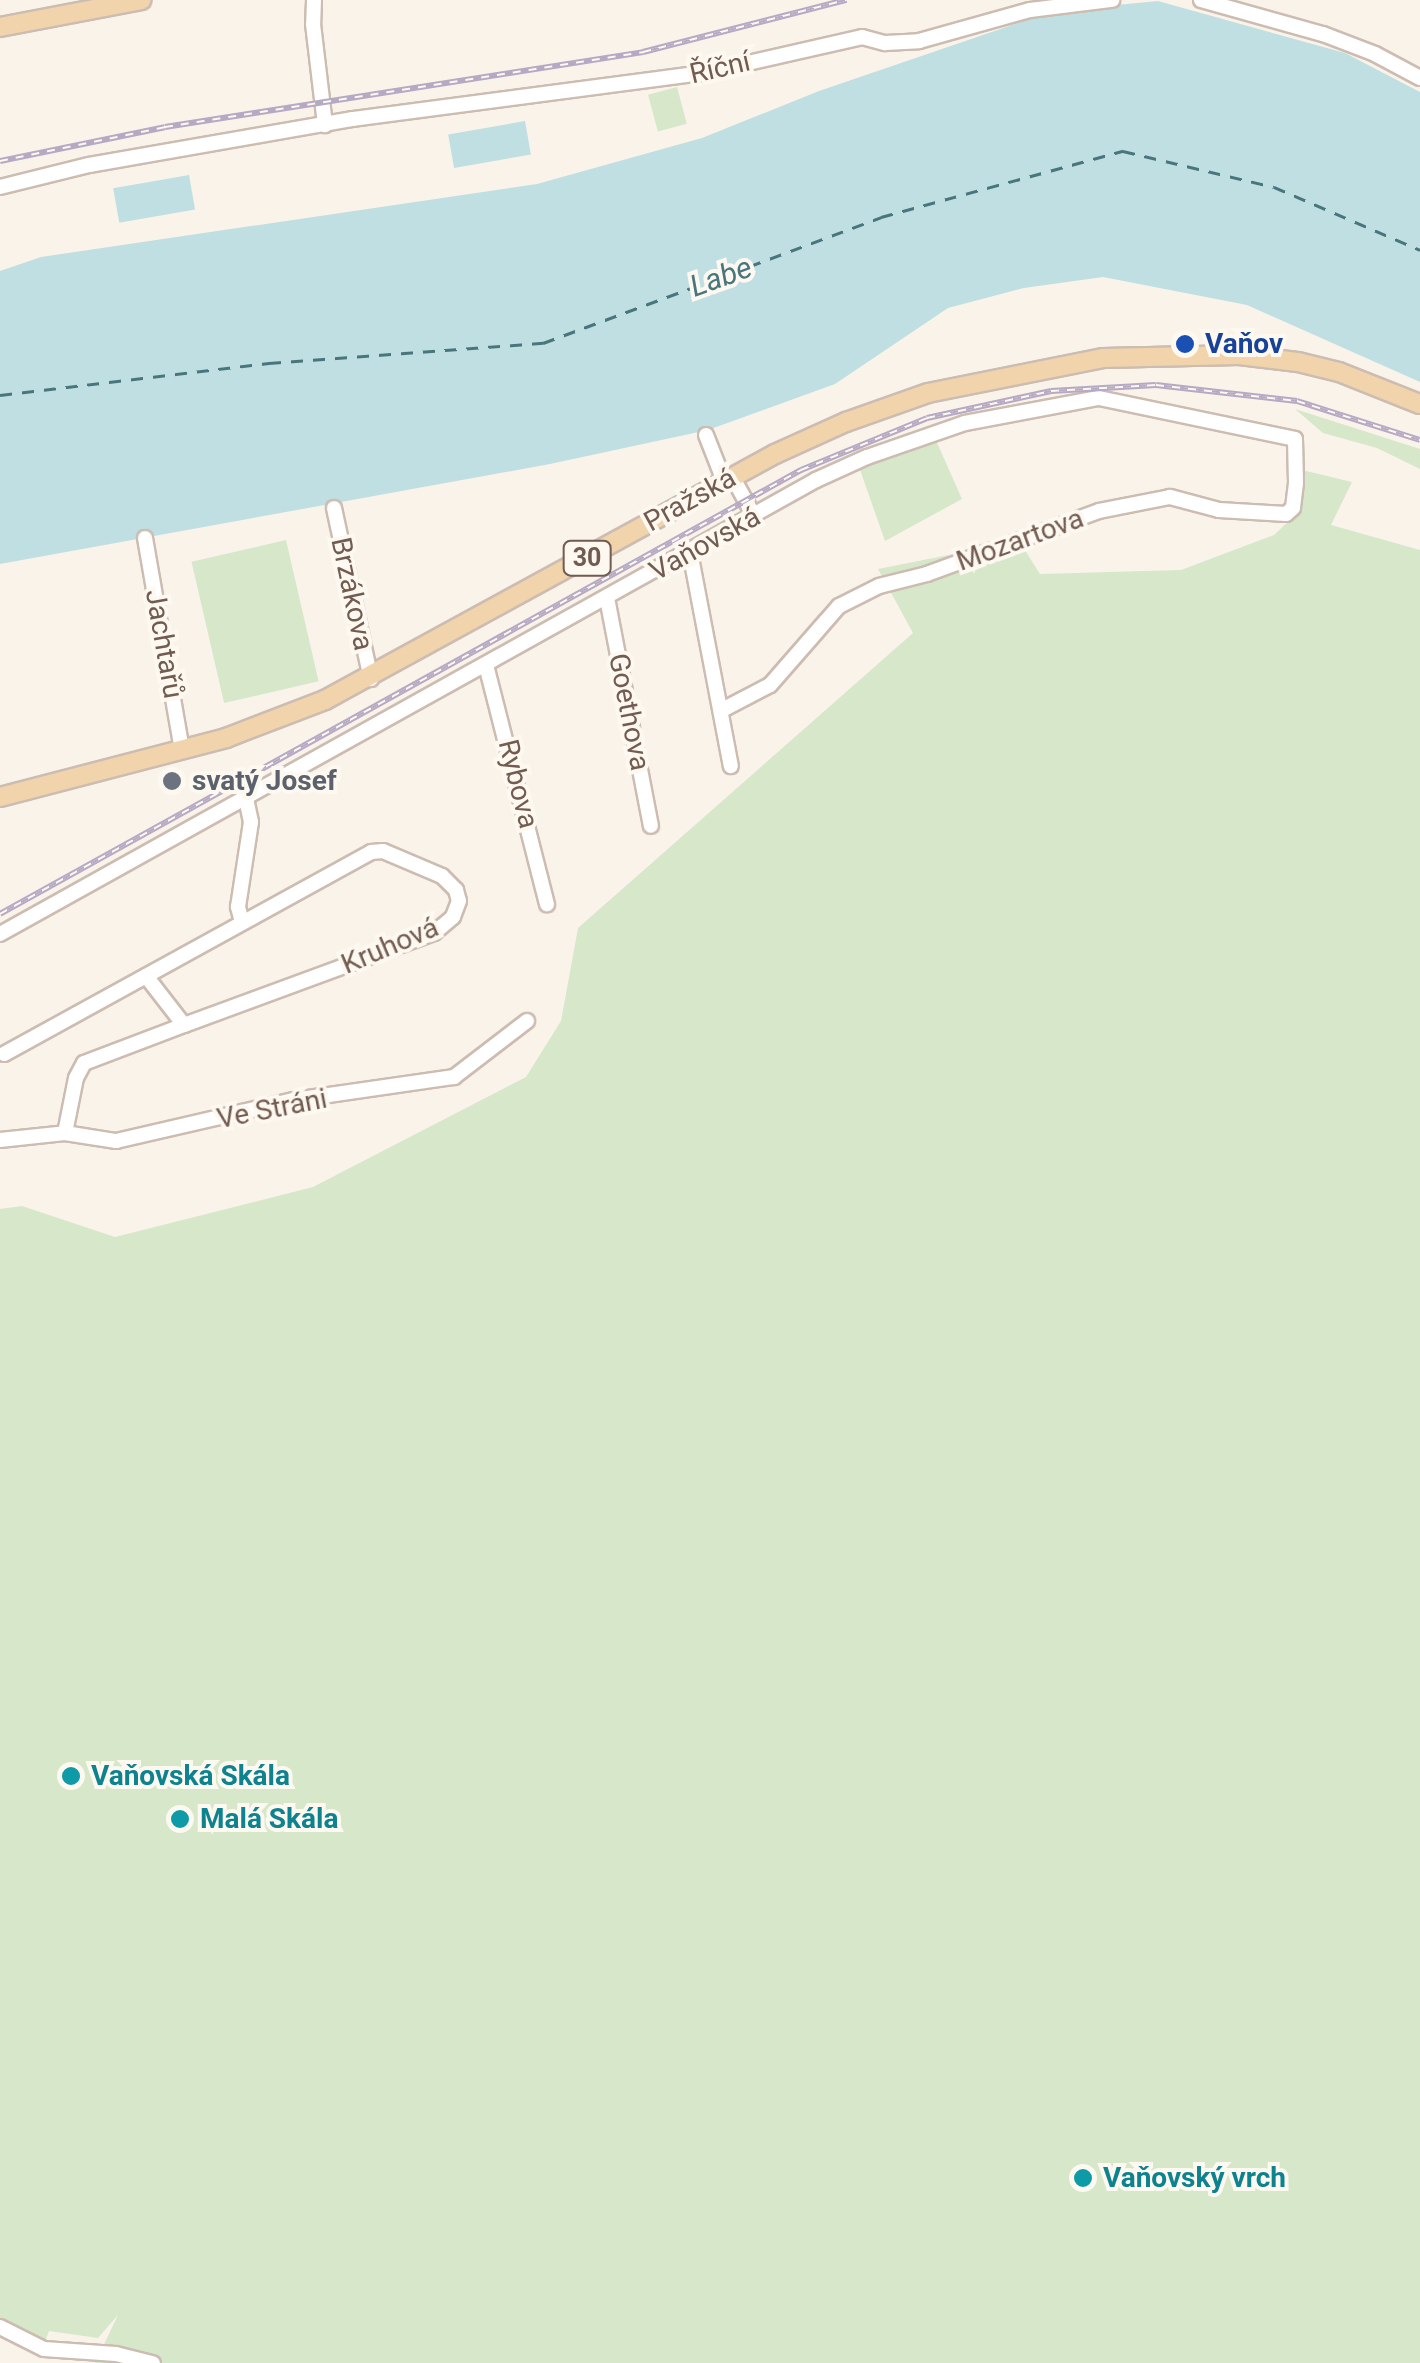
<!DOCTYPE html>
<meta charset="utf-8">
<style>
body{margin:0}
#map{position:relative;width:1420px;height:2363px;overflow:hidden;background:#faf3ea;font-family:Roboto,sans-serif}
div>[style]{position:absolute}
.green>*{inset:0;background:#d7e7ca;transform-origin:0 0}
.water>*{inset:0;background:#c0dfe2;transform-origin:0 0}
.ferry>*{height:2.5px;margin-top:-1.25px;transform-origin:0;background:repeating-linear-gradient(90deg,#49767c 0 12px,transparent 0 22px)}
.roads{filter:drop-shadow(2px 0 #ccbcb1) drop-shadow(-2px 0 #ccbcb1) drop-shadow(0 2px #ccbcb1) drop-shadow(0 -2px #ccbcb1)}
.minor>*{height:14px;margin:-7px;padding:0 7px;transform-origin:7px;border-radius:7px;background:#fff}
.major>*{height:18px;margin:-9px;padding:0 9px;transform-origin:9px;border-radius:9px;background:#f1d4ab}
.rail>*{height:6px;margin-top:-3px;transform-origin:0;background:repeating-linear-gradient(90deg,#fdf8f0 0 8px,#b6a9c4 0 16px);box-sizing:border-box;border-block:2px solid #b6a9c4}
.dots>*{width:28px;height:28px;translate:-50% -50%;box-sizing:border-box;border:5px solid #fdf8f0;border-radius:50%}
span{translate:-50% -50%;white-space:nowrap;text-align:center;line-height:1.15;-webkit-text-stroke:8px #fdf8f0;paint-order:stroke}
.shield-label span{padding:2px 8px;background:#fdf8f0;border:2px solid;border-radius:8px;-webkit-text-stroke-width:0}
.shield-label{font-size:25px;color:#725b50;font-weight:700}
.street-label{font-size:28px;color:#725b50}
.transit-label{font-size:28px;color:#164399;font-weight:700}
.left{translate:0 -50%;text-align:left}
.worship-label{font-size:28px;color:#5b616d;font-weight:700}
.culture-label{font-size:28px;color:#0d838f;font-weight:700}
.water-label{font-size:30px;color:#49767c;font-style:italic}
</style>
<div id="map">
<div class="green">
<i style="left:677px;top:87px;width:38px;height:30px;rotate:75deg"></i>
<i style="clip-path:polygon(1295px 409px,1420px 449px,1420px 469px,1377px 448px,1323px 433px)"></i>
<i style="clip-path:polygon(934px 436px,962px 499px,885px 541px,858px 464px)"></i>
<i style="clip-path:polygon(1302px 470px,1352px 482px,1331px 525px,1420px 550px,1420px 2363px,95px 2363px,118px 2315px,98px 2338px,49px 2331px,44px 2344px,0 2324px,0 1209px,22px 1206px,115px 1237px,313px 1187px,526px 1077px,561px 1021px,578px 928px,913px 633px,878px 569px,1019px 541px,1040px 574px,1181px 570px,1274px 535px,1293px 517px)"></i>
<i style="left:286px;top:540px;width:145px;height:97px;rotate:77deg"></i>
</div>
<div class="water">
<i style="clip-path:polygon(1158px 1px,1345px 53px,1420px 92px,1420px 382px,1247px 305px,1103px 277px,1024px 288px,948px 308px,835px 384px,708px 430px,550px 464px,0 564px,0 271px,41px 257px,537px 184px,702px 138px,819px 91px,1053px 11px)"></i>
<i style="left:525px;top:121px;width:34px;height:78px;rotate:80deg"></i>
<i style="left:189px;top:175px;width:35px;height:77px;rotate:80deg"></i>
</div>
<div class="ferry">
<i style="left:0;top:395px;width:271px;rotate:-6.8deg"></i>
<i style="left:269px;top:363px;width:275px;rotate:-4.2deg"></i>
<i style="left:543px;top:343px;width:361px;rotate:-20.4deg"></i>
<i style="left:881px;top:217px;width:251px;rotate:-15.3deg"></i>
<i style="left:1123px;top:151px;width:155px;rotate:13.4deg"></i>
<i style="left:1274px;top:187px;width:159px;rotate:23.3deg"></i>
</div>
<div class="roads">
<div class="minor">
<i style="left:314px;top:0;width:24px;rotate:92deg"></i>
<i style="left:313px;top:24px;width:102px;rotate:83.2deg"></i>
<i style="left:1201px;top:0;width:127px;rotate:15.6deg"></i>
<i style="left:1323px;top:34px;width:56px;rotate:21deg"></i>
<i style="left:1375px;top:54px;width:51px;rotate:28.1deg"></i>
<i style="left:0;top:187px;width:92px;rotate:-13.9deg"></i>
<i style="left:89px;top:165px;width:268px;rotate:-9.9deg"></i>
<i style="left:353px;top:119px;width:354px;rotate:-7.5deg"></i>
<i style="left:704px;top:73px;width:162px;rotate:-12.8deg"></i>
<i style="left:862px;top:37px;width:24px;rotate:15deg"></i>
<i style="left:885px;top:43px;width:34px;rotate:-3deg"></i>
<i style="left:919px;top:41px;width:115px;rotate:-15.6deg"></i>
<i style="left:1030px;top:10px;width:83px;rotate:-7deg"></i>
<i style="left:706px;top:435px;width:49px;rotate:68.6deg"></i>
<i style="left:732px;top:476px;width:46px;rotate:61.2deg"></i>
<i style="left:334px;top:508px;width:175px;rotate:77.8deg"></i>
<i style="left:145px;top:538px;width:216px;rotate:80.1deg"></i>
<i style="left:690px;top:552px;width:218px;rotate:79.2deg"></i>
<i style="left:607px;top:598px;width:232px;rotate:79.1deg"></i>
<i style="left:486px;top:665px;width:247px;rotate:75.7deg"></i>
<i style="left:242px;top:922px;width:16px;rotate:-105deg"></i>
<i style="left:238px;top:907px;width:86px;rotate:-81.3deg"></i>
<i style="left:251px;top:822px;width:25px;rotate:-102deg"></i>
<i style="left:0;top:934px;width:934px;rotate:-29.09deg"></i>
<i style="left:816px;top:480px;width:56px;rotate:-24.3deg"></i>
<i style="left:867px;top:457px;width:104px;rotate:-19.1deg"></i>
<i style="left:965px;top:423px;width:136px;rotate:-10.6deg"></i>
<i style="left:1099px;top:398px;width:200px;rotate:11.8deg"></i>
<i style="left:1295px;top:439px;width:44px;rotate:88.7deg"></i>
<i style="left:1296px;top:483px;width:25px;rotate:97deg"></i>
<i style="left:1293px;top:508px;width:9px;rotate:139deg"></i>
<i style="left:1286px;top:514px;width:67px;rotate:-176.6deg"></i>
<i style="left:1219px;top:510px;width:51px;rotate:-165.1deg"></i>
<i style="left:1170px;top:497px;width:72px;rotate:168.8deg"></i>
<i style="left:1099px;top:511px;width:183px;rotate:159.9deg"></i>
<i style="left:927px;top:574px;width:49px;rotate:166deg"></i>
<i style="left:879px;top:586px;width:45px;rotate:153.4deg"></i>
<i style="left:839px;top:606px;width:105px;rotate:131.1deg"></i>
<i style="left:770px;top:685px;width:54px;rotate:152.5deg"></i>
<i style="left:4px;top:1054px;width:419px;rotate:-28.8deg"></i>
<i style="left:371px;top:852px;width:12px;rotate:-5deg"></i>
<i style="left:383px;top:851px;width:64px;rotate:23deg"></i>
<i style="left:442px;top:876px;width:20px;rotate:45deg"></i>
<i style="left:456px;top:890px;width:11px;rotate:75deg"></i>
<i style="left:459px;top:901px;width:17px;rotate:111deg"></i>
<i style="left:453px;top:917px;width:25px;rotate:140deg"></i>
<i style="left:434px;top:933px;width:266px;rotate:159.8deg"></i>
<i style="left:184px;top:1025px;width:62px;rotate:-127.8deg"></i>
<i style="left:65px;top:1133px;width:56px;rotate:-78.7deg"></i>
<i style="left:76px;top:1078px;width:17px;rotate:-62deg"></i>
<i style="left:84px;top:1063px;width:107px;rotate:-20.8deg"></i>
<i style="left:0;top:1140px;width:65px;rotate:-6.1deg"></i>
<i style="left:65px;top:1133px;width:52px;rotate:8.9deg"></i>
<i style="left:116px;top:1141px;width:183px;rotate:-13deg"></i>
<i style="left:294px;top:1100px;width:162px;rotate:-8.2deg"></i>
<i style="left:454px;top:1077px;width:92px;rotate:-37.5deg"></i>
<i style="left:0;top:2327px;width:49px;rotate:26.6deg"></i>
<i style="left:44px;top:2349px;width:72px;rotate:4deg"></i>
<i style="left:116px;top:2354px;width:38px;rotate:14deg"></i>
</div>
<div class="major">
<i style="left:0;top:27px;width:144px;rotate:-10.8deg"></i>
<i style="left:0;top:797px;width:234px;rotate:-14.6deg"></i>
<i style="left:226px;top:738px;width:106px;rotate:-21deg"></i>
<i style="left:325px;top:700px;width:513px;rotate:-28.66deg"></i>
<i style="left:775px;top:454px;width:78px;rotate:-24.3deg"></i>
<i style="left:846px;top:422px;width:87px;rotate:-19.5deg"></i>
<i style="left:928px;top:393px;width:178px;rotate:-11.3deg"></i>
<i style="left:1103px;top:358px;width:136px;rotate:-1.3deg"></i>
<i style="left:1239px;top:355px;width:59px;rotate:6.8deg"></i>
<i style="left:1298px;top:362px;width:42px;rotate:13.7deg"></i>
<i style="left:1339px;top:372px;width:87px;rotate:21.6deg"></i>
</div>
</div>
<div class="rail">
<i style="left:0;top:161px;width:168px;rotate:-11.6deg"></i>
<i style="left:165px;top:127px;width:484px;rotate:-8.9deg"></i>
<i style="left:643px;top:52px;width:210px;rotate:-14.4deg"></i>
<i style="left:0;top:914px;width:916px;rotate:-29deg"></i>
<i style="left:801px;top:470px;width:136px;rotate:-22.4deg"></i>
<i style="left:927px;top:418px;width:127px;rotate:-12.3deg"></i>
<i style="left:1051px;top:391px;width:105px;rotate:-3.3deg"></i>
<i style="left:1156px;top:385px;width:142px;rotate:6.5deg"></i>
<i style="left:1297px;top:401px;width:129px;rotate:17.6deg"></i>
</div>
<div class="dots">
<i style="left:1185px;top:344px;background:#1a4fb4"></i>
<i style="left:172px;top:781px;background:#6b7280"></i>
<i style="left:71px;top:1776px;background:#0f9aa8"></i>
<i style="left:180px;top:1819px;background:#0f9aa8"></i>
<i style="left:1083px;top:2178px;background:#0f9aa8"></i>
</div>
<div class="shield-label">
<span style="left:587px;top:558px">30</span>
</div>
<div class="street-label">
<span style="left:720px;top:68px;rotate:-13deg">Říční</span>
<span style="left:690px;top:500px;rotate:-29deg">Pražská</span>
<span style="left:1020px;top:540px;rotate:-20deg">Mozartova</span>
<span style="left:705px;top:544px;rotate:-29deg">Vaňovská</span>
<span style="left:352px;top:594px;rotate:78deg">Brzákova</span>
<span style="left:164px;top:644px;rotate:80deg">Jachtařů</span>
<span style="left:629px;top:712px;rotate:79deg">Goethova</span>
<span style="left:518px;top:784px;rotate:76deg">Rybova</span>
<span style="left:390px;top:946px;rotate:-23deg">Kruhová</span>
<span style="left:272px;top:1109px;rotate:-11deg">Ve Stráni</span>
</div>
<div class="transit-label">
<span class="left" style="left:1205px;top:344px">Vaňov</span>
</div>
<div class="worship-label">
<span class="left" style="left:192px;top:781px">svatý Josef</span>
</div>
<div class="culture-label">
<span class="left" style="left:91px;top:1776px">Vaňovská Skála</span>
<span class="left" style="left:200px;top:1819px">Malá Skála</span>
<span class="left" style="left:1103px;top:2178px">Vaňovský vrch</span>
</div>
<div class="water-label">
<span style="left:721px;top:277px;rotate:-20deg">Labe</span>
</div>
</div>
